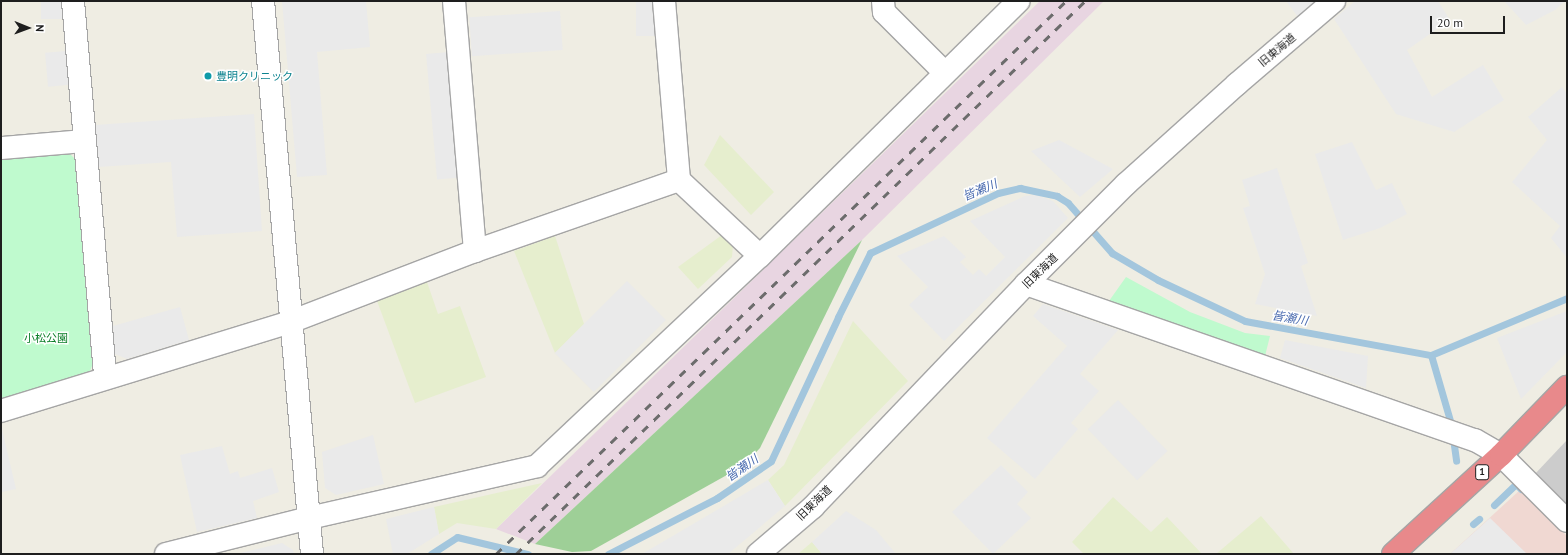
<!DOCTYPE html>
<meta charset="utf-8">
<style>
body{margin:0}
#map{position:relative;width:1568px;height:555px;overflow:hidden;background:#efede3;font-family:"PT Sans","Noto Sans JP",sans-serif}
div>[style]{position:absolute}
.commercial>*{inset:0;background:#f0d8d2}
.industrial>*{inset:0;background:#e8d5e1}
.religious>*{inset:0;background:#ccc}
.farmland>*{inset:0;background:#e6eece}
.forest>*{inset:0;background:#9ecf97}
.park>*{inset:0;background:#bfface}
.parking>*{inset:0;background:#eaeaea;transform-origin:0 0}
.stream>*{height:7px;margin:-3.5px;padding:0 3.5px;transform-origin:3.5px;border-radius:3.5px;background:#a3c6dd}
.roads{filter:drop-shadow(1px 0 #a5a5a5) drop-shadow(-1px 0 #a5a5a5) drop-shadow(0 1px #a5a5a5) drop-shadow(0 -1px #a5a5a5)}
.minor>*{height:22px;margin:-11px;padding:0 11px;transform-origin:11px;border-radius:11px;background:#fff}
.highway>*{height:22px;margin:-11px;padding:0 11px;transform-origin:11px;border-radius:11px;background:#e8898b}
.rail>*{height:3px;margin-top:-1.5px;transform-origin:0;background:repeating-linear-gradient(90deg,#6c6c6c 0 8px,transparent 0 16px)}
.dots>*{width:11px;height:11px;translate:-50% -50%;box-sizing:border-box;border:2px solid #fff;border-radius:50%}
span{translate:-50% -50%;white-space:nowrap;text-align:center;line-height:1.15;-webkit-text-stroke:3px #fff;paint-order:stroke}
.shield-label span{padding:1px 3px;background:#fff;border:1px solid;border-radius:3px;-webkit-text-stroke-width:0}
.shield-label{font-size:10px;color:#1e1e1e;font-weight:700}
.street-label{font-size:11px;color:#1e1e1e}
.culture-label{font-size:11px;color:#0d838f}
.left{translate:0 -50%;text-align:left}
.park-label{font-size:11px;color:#0a7d27}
.water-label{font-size:12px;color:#496aaf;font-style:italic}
.frame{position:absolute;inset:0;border:2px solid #1e1e1e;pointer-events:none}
.north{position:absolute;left:8px;top:8px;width:40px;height:40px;-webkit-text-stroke:3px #fff;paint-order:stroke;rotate:91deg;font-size:11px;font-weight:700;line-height:16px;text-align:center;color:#1e1e1e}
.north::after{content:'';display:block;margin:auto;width:14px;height:18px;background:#1e1e1e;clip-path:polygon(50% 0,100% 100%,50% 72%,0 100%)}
.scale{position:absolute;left:1430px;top:16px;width:75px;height:18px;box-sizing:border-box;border:2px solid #1e1e1e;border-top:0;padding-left:5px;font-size:12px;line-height:14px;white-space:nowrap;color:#1e1e1e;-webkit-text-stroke:3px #fff;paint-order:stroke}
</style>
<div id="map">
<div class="commercial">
<i style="clip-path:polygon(1520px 490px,1567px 536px,1567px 554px,1450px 554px)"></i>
</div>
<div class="industrial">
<i style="clip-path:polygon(1040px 1px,1104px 1px,862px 240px,535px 544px,496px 529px)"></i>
</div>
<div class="religious">
<i style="clip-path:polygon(1567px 440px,1567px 508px,1534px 475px)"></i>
</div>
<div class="farmland">
<i style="clip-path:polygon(720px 135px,774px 192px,751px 215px,704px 165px)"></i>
<i style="clip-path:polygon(722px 235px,733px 245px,732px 257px,698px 289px,678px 267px)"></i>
<i style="clip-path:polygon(555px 236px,584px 324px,555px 353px,514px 251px)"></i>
<i style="clip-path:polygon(427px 282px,438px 314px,460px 306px,486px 377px,415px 403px,377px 301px)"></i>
<i style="clip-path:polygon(853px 321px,908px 381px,785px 506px,768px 480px,784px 465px)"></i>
<i style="clip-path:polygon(542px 483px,496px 529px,457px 523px,439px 534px,434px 507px)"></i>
<i style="clip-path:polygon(1113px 497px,1151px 532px,1167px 517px,1202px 554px,1084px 554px,1072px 542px)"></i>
<i style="clip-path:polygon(1261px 516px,1294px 554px,1216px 554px)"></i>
<i style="clip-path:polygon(812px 542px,822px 554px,798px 554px)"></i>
</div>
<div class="forest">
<i style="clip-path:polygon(862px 240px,760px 448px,743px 466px,591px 551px,572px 552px,535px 544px)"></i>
</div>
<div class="park">
<i style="clip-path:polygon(68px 152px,78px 162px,93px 363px,89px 374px,1px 400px,1px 158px)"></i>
<i style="clip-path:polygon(1126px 277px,1190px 312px,1245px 333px,1270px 336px,1265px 356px,1109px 301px)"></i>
</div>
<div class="parking">
<i style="left:41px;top:1px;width:21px;height:18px"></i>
<i style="clip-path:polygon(282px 1px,366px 1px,370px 47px,317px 52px,327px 175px,297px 177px)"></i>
<i style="left:636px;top:1px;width:20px;height:35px"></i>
<i style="clip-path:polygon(1286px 1px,1318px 1px,1298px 17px)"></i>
<i style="clip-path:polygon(1355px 1px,1438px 1px,1450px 20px,1407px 50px,1432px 97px,1483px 65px,1504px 100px,1454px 132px,1396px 114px,1334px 19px)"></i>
<i style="clip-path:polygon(1565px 1px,1555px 10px,1526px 25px,1505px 2px)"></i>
<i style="left:560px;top:11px;width:39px;height:91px;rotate:86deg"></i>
<i style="left:66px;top:51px;width:34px;height:21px;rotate:85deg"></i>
<i style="left:449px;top:52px;width:126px;height:23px;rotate:85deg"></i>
<i style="clip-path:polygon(1562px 87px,1567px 94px,1567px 258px,1551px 238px,1560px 226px,1512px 182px,1547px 140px,1528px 117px)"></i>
<i style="clip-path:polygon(254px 114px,262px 231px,177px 237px,171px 162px,98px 167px,95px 125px)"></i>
<i style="clip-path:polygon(1059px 140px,1113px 169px,1080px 197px,1031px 151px)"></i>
<i style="clip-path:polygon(1352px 142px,1376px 190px,1392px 183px,1407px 214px,1380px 228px,1343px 240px,1315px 154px)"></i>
<i style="clip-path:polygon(1277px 168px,1308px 263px,1301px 266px,1317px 316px,1255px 304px,1265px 274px,1243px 208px,1250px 206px,1242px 180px)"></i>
<i style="clip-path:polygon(1036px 195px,1053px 201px,1068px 218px,944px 341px,909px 305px,928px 287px,897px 256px,944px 236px,966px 257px,960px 262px,973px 275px,979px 269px,986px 276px,1005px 257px,970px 221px,1025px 196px)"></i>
<i style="left:627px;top:281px;width:55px;height:102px;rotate:45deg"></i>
<i style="clip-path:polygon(1043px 304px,1118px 330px,1080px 374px,1099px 391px,1071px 423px,1078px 429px,1035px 479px,987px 438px,1067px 346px,1033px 316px)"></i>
<i style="clip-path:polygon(180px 307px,189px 340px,127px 359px,115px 354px,113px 326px)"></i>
<i style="clip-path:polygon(1567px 311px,1567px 352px,1521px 399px,1497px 338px)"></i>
<i style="clip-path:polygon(1285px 340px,1368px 356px,1366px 388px,1280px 358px)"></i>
<i style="left:1118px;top:400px;width:71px;height:42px;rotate:46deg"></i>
<i style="clip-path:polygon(1px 425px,16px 489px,2px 492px,1px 488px)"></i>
<i style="clip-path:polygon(373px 435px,384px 484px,336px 495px,325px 488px,322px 452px)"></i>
<i style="clip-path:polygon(222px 446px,230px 474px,238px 471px,240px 478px,272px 468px,279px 492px,253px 501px,257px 518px,197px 532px,180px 455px)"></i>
<i style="clip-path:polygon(1001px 465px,1028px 492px,1017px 504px,1031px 518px,993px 554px,952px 512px)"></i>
<i style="clip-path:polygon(768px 480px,785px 506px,728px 554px,642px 554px)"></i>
<i style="clip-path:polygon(434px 507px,439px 534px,407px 554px,393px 554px,386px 519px)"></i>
<i style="clip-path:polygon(846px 511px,876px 530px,896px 554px,822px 554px,812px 542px)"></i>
<i style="clip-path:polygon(1490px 518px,1527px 554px,1450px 554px)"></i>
<i style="clip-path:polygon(282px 543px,293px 550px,294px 554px,236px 554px)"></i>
</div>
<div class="stream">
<i style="left:1431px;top:355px;width:72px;rotate:73.8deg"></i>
<i style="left:1451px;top:424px;width:37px;rotate:82deg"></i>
<i style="left:1494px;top:505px;width:30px;rotate:-44deg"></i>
<i style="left:1516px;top:484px;width:7px;rotate:45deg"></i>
<i style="left:1473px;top:524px;width:8px;rotate:-40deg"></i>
<i style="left:431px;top:554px;width:31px;rotate:-33deg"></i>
<i style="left:457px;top:537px;width:73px;rotate:13.5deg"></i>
<i style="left:608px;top:554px;width:123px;rotate:-27.2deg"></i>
<i style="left:717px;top:498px;width:65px;rotate:-34.4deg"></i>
<i style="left:771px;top:461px;width:159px;rotate:-65deg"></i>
<i style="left:838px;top:317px;width:72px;rotate:-63.4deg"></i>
<i style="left:870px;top:253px;width:141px;rotate:-25.1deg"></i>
<i style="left:998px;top:193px;width:23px;rotate:-13deg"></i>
<i style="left:1020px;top:188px;width:38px;rotate:12deg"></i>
<i style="left:1057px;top:196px;width:13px;rotate:32deg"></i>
<i style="left:1068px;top:203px;width:67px;rotate:48.7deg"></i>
<i style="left:1112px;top:253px;width:53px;rotate:30.4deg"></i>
<i style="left:1158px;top:280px;width:96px;rotate:25.2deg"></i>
<i style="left:1245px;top:321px;width:189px;rotate:10.4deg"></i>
<i style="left:1431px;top:355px;width:147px;rotate:-22.7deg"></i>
</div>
<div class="roads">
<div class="minor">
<i style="left:73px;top:1px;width:378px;rotate:85.1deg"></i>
<i style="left:263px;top:1px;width:555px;rotate:84.94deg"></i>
<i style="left:454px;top:1px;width:251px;rotate:85.2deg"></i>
<i style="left:664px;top:1px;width:180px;rotate:85.2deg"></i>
<i style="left:679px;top:180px;width:111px;rotate:43.2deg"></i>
<i style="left:883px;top:1px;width:11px;rotate:85deg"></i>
<i style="left:884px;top:12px;width:86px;rotate:45deg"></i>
<i style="left:1px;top:148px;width:84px;rotate:-4.8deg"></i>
<i style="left:1026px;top:284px;width:475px;rotate:19.2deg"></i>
<i style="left:1475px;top:440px;width:30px;rotate:30deg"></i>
<i style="left:1501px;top:455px;width:93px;rotate:45deg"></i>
<i style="left:1px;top:411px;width:302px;rotate:-17.1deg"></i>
<i style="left:290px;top:322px;width:198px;rotate:-21deg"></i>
<i style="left:475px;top:251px;width:216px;rotate:-19.2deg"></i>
<i style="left:166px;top:554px;width:147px;rotate:-14.1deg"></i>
<i style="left:309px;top:518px;width:234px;rotate:-12.8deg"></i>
<i style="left:537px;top:466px;width:306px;rotate:-43.3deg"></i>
<i style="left:760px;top:256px;width:363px;rotate:-44.6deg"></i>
<i style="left:758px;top:554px;width:72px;rotate:-40.5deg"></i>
<i style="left:813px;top:507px;width:308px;rotate:-46.3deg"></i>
<i style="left:1026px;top:284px;width:141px;rotate:-45deg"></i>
<i style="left:1126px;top:184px;width:149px;rotate:-42deg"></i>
<i style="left:1237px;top:84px;width:128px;rotate:-40.6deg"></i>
</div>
<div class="highway">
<i style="left:1393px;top:554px;width:147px;rotate:-42.5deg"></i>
<i style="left:1501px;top:455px;width:95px;rotate:-45.9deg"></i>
</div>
</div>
<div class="rail">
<i style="left:496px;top:554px;width:794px;rotate:-44.13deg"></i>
<i style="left:516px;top:554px;width:793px;rotate:-44.18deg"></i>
</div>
<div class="dots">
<i style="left:208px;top:76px;background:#0f9aa8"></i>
</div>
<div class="shield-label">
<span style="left:1482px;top:472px">1</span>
</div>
<div class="street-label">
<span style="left:1277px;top:50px;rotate:-40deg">旧東海道</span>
<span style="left:1040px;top:271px;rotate:-44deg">旧東海道</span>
<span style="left:814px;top:503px;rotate:-44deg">旧東海道</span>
</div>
<div class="culture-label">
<span class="left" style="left:216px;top:76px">豊明クリニック</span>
</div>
<div class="park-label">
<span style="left:46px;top:338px">小松公園</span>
</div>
<div class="water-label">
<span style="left:980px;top:190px;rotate:-23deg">皆瀬川</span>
<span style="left:1290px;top:318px;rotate:10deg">皆瀬川</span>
<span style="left:742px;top:468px;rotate:-35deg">皆瀬川</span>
</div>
<div class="frame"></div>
<div class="north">N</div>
<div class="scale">20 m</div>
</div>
